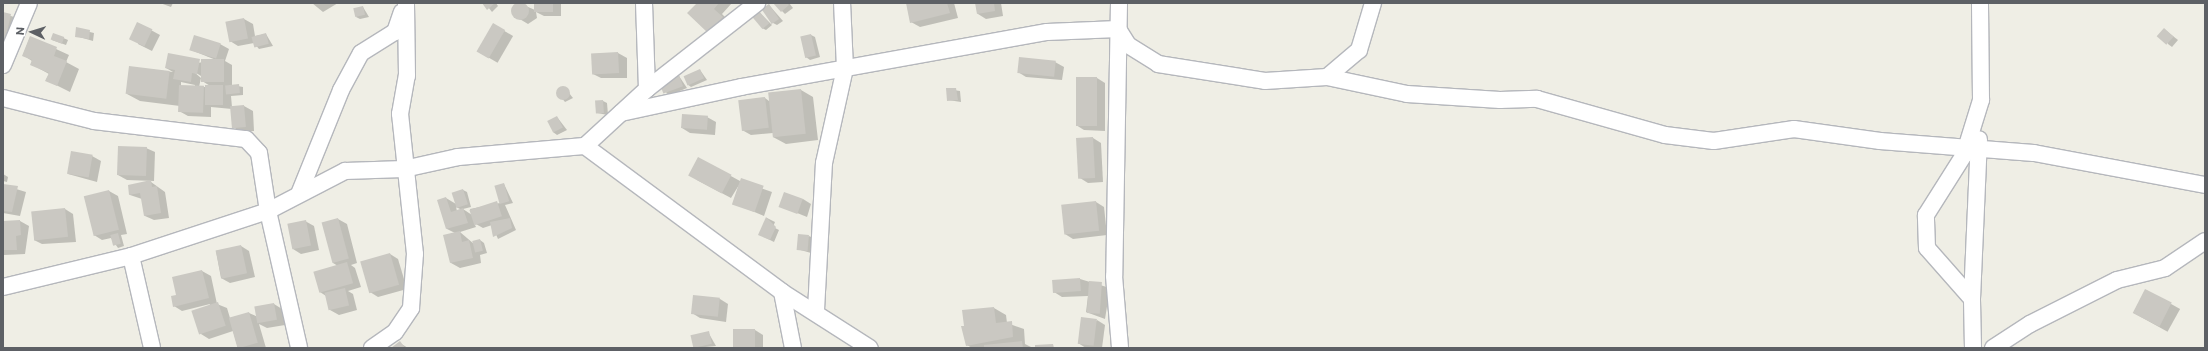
<!DOCTYPE html>
<style>
body{margin:0}
#map{position:relative;width:2208px;height:351px;overflow:hidden;background:#efeee5;font-family:Commissioner,sans-serif}
div>[style]{position:absolute}
.shadow>*{inset:0;background:#0003;transform-origin:0 0}
.building>*{inset:0;background:#cac8c2;transform-origin:0 0}
.round{border-radius:50%}
.roads{filter:drop-shadow(1px 0 #b5b7bc) drop-shadow(-1px 0 #b5b7bc) drop-shadow(0 1px #b5b7bc) drop-shadow(0 -1px #b5b7bc)}
.minor>*{height:16px;margin:-8px;padding:0 8px;transform-origin:8px;border-radius:8px;background:#fff}
span{translate:-50% -50%;white-space:nowrap;text-align:center;line-height:1.15;-webkit-text-stroke:3.5px #fff;paint-order:stroke}
.frame{position:absolute;inset:0;border:4px solid #5d6065;pointer-events:none}
.north{position:absolute;left:12px;top:12px;width:40px;height:40px;-webkit-text-stroke:3px #fff;paint-order:stroke;rotate:274deg;font-size:11px;font-weight:700;line-height:16px;text-align:center;color:#5d6065}
.north::after{content:'';display:block;margin:auto;width:14px;height:18px;background:#5d6065;clip-path:polygon(50% 0,100% 100%,50% 72%,0 100%)}
</style>
<div id="map">
<div class="shadow">
<i style="clip-path:polygon(160px 3px,173px 3px,171px 7px)"></i>
<i style="clip-path:polygon(312px 3px,338px 3px,323px 12px)"></i>
<i style="clip-path:polygon(485px 3px,496px 3px,498px 6px,492px 12px)"></i>
<i style="clip-path:polygon(519px 3px,535px 10px,535px 3px,561px 3px,561px 16px,544px 16px,536px 12px,537px 18px,528px 24px,513px 15px,512px 8px)"></i>
<i style="clip-path:polygon(699px 3px,732px 3px,722px 14px,731px 23px,717px 37px)"></i>
<i style="clip-path:polygon(774px 3px,789px 3px,793px 8px,785px 14px)"></i>
<i style="clip-path:polygon(907px 3px,954px 3px,958px 18px,920px 27px,911px 22px)"></i>
<i style="clip-path:polygon(976px 3px,1001px 3px,1003px 16px,986px 19px,978px 14px)"></i>
<i style="clip-path:polygon(769px 5px,783px 21px,777px 25px,773px 23px)"></i>
<i style="clip-path:polygon(363px 7px,369px 17px,360px 19px,356px 17px)"></i>
<i style="clip-path:polygon(759px 12px,772px 25px,766px 30px,762px 28px)"></i>
<i style="clip-path:polygon(3px 13px,19px 19px,13px 45px,3px 42px)"></i>
<i style="clip-path:polygon(244px 19px,253px 24px,255px 36px,266px 34px,273px 46px,259px 49px,254px 43px,238px 46px,230px 41px)"></i>
<i style="clip-path:polygon(138px 23px,160px 35px,152px 51px,138px 44px)"></i>
<i style="left:494px;top:25px;width:22px;height:31px;rotate:30deg"></i>
<i style="clip-path:polygon(77px 29px,94px 33px,93px 41px,76px 36px)"></i>
<i style="clip-path:polygon(2164px 29px,2178px 40px,2172px 47px,2168px 44px)"></i>
<i style="clip-path:polygon(54px 34px,68px 40px,66px 45px,52px 40px)"></i>
<i style="clip-path:polygon(811px 35px,815px 37px,820px 57px,810px 60px,806px 57px)"></i>
<i style="clip-path:polygon(30px 37px,69px 55px,66px 62px,79px 69px,70px 92px,46px 80px,49px 74px,31px 64px,32px 61px,23px 55px)"></i>
<i style="clip-path:polygon(evenodd,220px 44px,229px 49px,225px 61px,232px 65px,232px 85px,243px 87px,243px 95px,231px 96px,232px 107px,244px 106px,253px 111px,254px 131px,241px 132px,233px 127px,232px 109px,211px 107px,211px 117px,188px 116px,179px 111px,180px 106px,140px 101px,127px 94px,130px 67px,173px 72px,166px 68px,216px 60px,191px 50px,220px 44px,193px 71px,201px 76px,202px 81px,212px 87px,199px 87px,201px 78px,193px 71px,220px 44px,181px 82px,195px 85px,195px 86px,181px 86px,181px 82px)"></i>
<i style="clip-path:polygon(618px 53px,627px 58px,627px 78px,601px 78px,593px 74px,592px 54px)"></i>
<i style="clip-path:polygon(1055px 62px,1064px 67px,1062px 80px,1026px 77px,1018px 72px)"></i>
<i style="clip-path:polygon(700px 70px,707px 80px,691px 87px,687px 84px)"></i>
<i style="clip-path:polygon(679px 76px,687px 88px,670px 95px,666px 93px)"></i>
<i style="clip-path:polygon(1077px 78px,1097px 78px,1105px 83px,1105px 131px,1084px 130px,1076px 125px)"></i>
<i style="clip-path:polygon(565px 88px,573px 98px,565px 102px,557px 92px)"></i>
<i style="clip-path:polygon(947px 89px,960px 91px,961px 102px,948px 100px)"></i>
<i style="clip-path:polygon(801px 90px,813px 97px,818px 140px,786px 144px,773px 137px,773px 133px,751px 135px,742px 130px,765px 98px,769px 101px)"></i>
<i style="clip-path:polygon(603px 101px,607px 103px,608px 115px,597px 113px)"></i>
<i style="clip-path:polygon(557px 117px,567px 130px,557px 135px,553px 132px)"></i>
<i style="clip-path:polygon(707px 117px,716px 122px,715px 135px,690px 133px,682px 128px)"></i>
<i style="clip-path:polygon(1093px 138px,1101px 143px,1103px 182px,1088px 183px,1080px 178px)"></i>
<i style="clip-path:polygon(146px 148px,155px 152px,154px 181px,127px 180px,118px 175px)"></i>
<i style="clip-path:polygon(92px 156px,101px 161px,97px 182px,68px 174px)"></i>
<i style="clip-path:polygon(698px 158px,740px 181px,772px 192px,764px 216px,733px 203px,739px 185px,731px 198px,697px 180px)"></i>
<i style="clip-path:polygon(3px 174px,8px 177px,7px 182px,3px 181px)"></i>
<i style="clip-path:polygon(151px 182px,165px 192px,169px 218px,154px 220px,145px 216px,142px 199px,130px 195px,129px 186px)"></i>
<i style="clip-path:polygon(evenodd,504px 184px,513px 203px,505px 205px,516px 230px,498px 239px,492px 225px,483px 228px,474px 223px,476px 227px,460px 232px,474px 244px,480px 240px,484px 243px,487px 253px,480px 255px,481px 263px,460px 268px,451px 263px,445px 236px,455px 233px,447px 229px,446px 198px,456px 204px,463px 190px,467px 192px,471px 207px,463px 209px,472px 215px,470px 209px,500px 203px,504px 184px,456px 207px,462px 210px,457px 211px,456px 207px)"></i>
<i style="clip-path:polygon(3px 185px,26px 192px,20px 216px,3px 213px)"></i>
<i style="clip-path:polygon(109px 191px,118px 196px,127px 234px,121px 235px,124px 246px,118px 248px,111px 238px,102px 240px,94px 235px)"></i>
<i style="clip-path:polygon(803px 199px,811px 204px,807px 217px,780px 206px)"></i>
<i style="clip-path:polygon(1096px 202px,1104px 207px,1107px 235px,1073px 239px,1065px 234px)"></i>
<i style="clip-path:polygon(65px 209px,73px 214px,76px 242px,42px 244px,34px 240px)"></i>
<i style="clip-path:polygon(767px 218px,775px 222px,773px 227px,779px 230px,774px 242px,764px 237px)"></i>
<i style="clip-path:polygon(338px 219px,347px 224px,357px 263px,351px 265px,355px 268px,361px 287px,348px 291px,353px 294px,357px 310px,339px 315px,330px 310px,326px 296px,320px 292px,338px 266px,333px 263px)"></i>
<i style="clip-path:polygon(20px 221px,29px 226px,25px 254px,4px 255px,3px 222px)"></i>
<i style="clip-path:polygon(305px 221px,314px 226px,319px 250px,301px 254px,293px 249px)"></i>
<i style="clip-path:polygon(809px 236px,813px 238px,811px 253px,797px 249px)"></i>
<i style="clip-path:polygon(241px 246px,249px 251px,255px 277px,230px 283px,221px 278px,216px 251px)"></i>
<i style="clip-path:polygon(390px 254px,398px 259px,407px 289px,378px 297px,370px 292px)"></i>
<i style="clip-path:polygon(202px 271px,211px 276px,217px 304px,227px 308px,230px 318px,249px 313px,258px 317px,274px 304px,282px 309px,285px 325px,267px 328px,259px 324px,266px 348px,238px 348px,233px 331px,209px 339px,201px 334px,210px 304px,182px 311px,174px 306px,177px 296px)"></i>
<i style="clip-path:polygon(1080px 279px,1110px 288px,1105px 319px,1086px 312px,1088px 296px,1062px 297px,1054px 292px)"></i>
<i style="left:2146px;top:290px;width:39px;height:26px;rotate:29deg"></i>
<i style="clip-path:polygon(694px 296px,720px 299px,728px 304px,726px 322px,700px 318px,692px 313px)"></i>
<i style="clip-path:polygon(994px 308px,1006px 315px,1007px 323px,1024px 329px,1025px 344px,1033px 348px,972px 348px,967px 345px,965px 327px)"></i>
<i style="clip-path:polygon(1097px 320px,1105px 325px,1102px 348px,1086px 348px,1078px 343px)"></i>
<i style="clip-path:polygon(755px 330px,763px 335px,763px 348px,734px 348px)"></i>
<i style="clip-path:polygon(708px 332px,716px 346px,695px 348px,692px 336px)"></i>
<i style="clip-path:polygon(400px 343px,408px 348px,409px 348px,393px 348px)"></i>
</div>
<div class="building">
<i class="round" style="left:511px;top:2px;width:18px;height:18px"></i>
<i style="clip-path:polygon(482px 3px,495px 3px,487px 10px)"></i>
<i style="left:534px;top:3px;width:19px;height:9px"></i>
<i style="clip-path:polygon(697px 3px,719px 3px,714px 9px,723px 17px,708px 33px,687px 13px)"></i>
<i style="clip-path:polygon(773px 3px,787px 3px,789px 5px,781px 12px)"></i>
<i style="clip-path:polygon(906px 3px,947px 3px,950px 13px,910px 23px)"></i>
<i style="clip-path:polygon(975px 3px,994px 3px,995px 11px,977px 14px)"></i>
<i style="left:769px;top:4px;width:18px;height:9px;rotate:56deg"></i>
<i style="left:363px;top:6px;width:9px;height:10px;rotate:77deg"></i>
<i style="left:759px;top:11px;width:16px;height:9px;rotate:50deg"></i>
<i style="clip-path:polygon(3px 12px,11px 14px,5px 41px,3px 40px)"></i>
<i style="left:244px;top:18px;width:21px;height:19px;rotate:79deg"></i>
<i style="left:137px;top:22px;width:17px;height:19px;rotate:25deg"></i>
<i style="left:493px;top:23px;width:14px;height:33px;rotate:30deg"></i>
<i style="clip-path:polygon(76px 27px,90px 30px,89px 39px,75px 37px)"></i>
<i style="left:2164px;top:28px;width:13px;height:11px;rotate:42deg"></i>
<i style="left:53px;top:33px;width:12px;height:7px;rotate:20deg"></i>
<i style="left:266px;top:33px;width:11px;height:15px;rotate:75deg"></i>
<i style="left:811px;top:34px;width:22px;height:11px;rotate:77deg"></i>
<i style="left:194px;top:35px;width:28px;height:16px;rotate:17deg"></i>
<i style="clip-path:polygon(30px 36px,57px 47px,54px 56px,67px 61px,57px 86px,45px 81px,49px 73px,30px 65px,32px 60px,22px 56px)"></i>
<i style="left:618px;top:52px;width:21px;height:27px;rotate:87deg"></i>
<i style="clip-path:polygon(168px 53px,200px 59px,197px 74px,192px 73px,191px 82px,173px 79px,175px 70px,165px 68px)"></i>
<i style="left:1019px;top:57px;width:37px;height:16px;rotate:6deg"></i>
<i style="left:201px;top:59px;width:23px;height:23px"></i>
<i style="left:129px;top:66px;width:41px;height:28px;rotate:7deg"></i>
<i style="left:700px;top:69px;width:10px;height:18px;rotate:66deg"></i>
<i style="left:679px;top:75px;width:12px;height:21px;rotate:70deg"></i>
<i style="left:1076px;top:77px;width:21px;height:49px"></i>
<i style="left:239px;top:84px;width:9px;height:14px;rotate:84deg"></i>
<i style="left:179px;top:85px;width:25px;height:27px;rotate:2deg"></i>
<i style="left:223px;top:85px;width:20px;height:18px;rotate:90deg"></i>
<i class="round" style="left:556px;top:86px;width:14px;height:14px"></i>
<i style="clip-path:polygon(946px 88px,956px 88px,958px 100px,947px 101px)"></i>
<i style="left:801px;top:89px;width:45px;height:33px;rotate:84deg"></i>
<i style="left:765px;top:97px;width:31px;height:27px;rotate:83deg"></i>
<i style="left:603px;top:100px;width:13px;height:8px;rotate:86deg"></i>
<i style="left:244px;top:105px;width:22px;height:14px;rotate:85deg"></i>
<i style="left:682px;top:114px;width:26px;height:14px;rotate:4deg"></i>
<i style="left:557px;top:116px;width:13px;height:11px;rotate:63deg"></i>
<i style="left:1093px;top:137px;width:41px;height:17px;rotate:87deg"></i>
<i style="left:118px;top:146px;width:29px;height:29px;rotate:2deg"></i>
<i style="left:71px;top:151px;width:22px;height:23px;rotate:10deg"></i>
<i style="left:698px;top:157px;width:38px;height:21px;rotate:28deg"></i>
<i style="left:741px;top:178px;width:24px;height:28px;rotate:19deg"></i>
<i style="clip-path:polygon(151px 180px,152px 187px,157px 186px,161px 213px,144px 216px,140px 193px,129px 195px,128px 185px)"></i>
<i style="left:504px;top:183px;width:19px;height:10px;rotate:74deg"></i>
<i style="clip-path:polygon(3px 184px,18px 186px,12px 212px,3px 211px)"></i>
<i style="left:463px;top:189px;width:16px;height:12px;rotate:72deg"></i>
<i style="left:109px;top:190px;width:41px;height:26px;rotate:76deg"></i>
<i style="left:784px;top:192px;width:20px;height:16px;rotate:20deg"></i>
<i style="clip-path:polygon(446px 197px,451px 212px,463px 208px,468px 223px,446px 229px,437px 200px)"></i>
<i style="left:497px;top:201px;width:16px;height:29px;rotate:72deg"></i>
<i style="left:1096px;top:201px;width:30px;height:35px;rotate:84deg"></i>
<i style="left:65px;top:208px;width:29px;height:34px;rotate:84deg"></i>
<i style="clip-path:polygon(766px 217px,776px 227px,770px 240px,758px 235px)"></i>
<i style="left:338px;top:218px;width:42px;height:17px;rotate:75deg"></i>
<i style="clip-path:polygon(510px 218px,512px 228px,493px 237px,490px 222px)"></i>
<i style="clip-path:polygon(20px 220px,21px 235px,16px 236px,17px 250px,3px 250px,3px 221px)"></i>
<i style="left:306px;top:220px;width:26px;height:19px;rotate:79deg"></i>
<i style="clip-path:polygon(460px 231px,462px 242px,469px 240px,473px 258px,450px 263px,443px 235px)"></i>
<i style="left:118px;top:233px;width:11px;height:8px;rotate:75deg"></i>
<i style="left:798px;top:234px;width:11px;height:16px;rotate:5deg"></i>
<i style="left:480px;top:239px;width:12px;height:8px;rotate:76deg"></i>
<i style="left:241px;top:245px;width:29px;height:26px;rotate:78deg"></i>
<i style="left:390px;top:253px;width:33px;height:31px;rotate:74deg"></i>
<i style="left:347px;top:262px;width:22px;height:35px;rotate:74deg"></i>
<i style="clip-path:polygon(202px 270px,209px 298px,173px 307px,171px 296px,176px 295px,172px 277px)"></i>
<i style="left:1080px;top:278px;width:13px;height:28px;rotate:86deg"></i>
<i style="left:1089px;top:281px;width:13px;height:32px;rotate:4deg"></i>
<i style="left:345px;top:288px;width:18px;height:21px;rotate:77deg"></i>
<i style="left:2145px;top:289px;width:30px;height:27px;rotate:27deg"></i>
<i style="left:693px;top:295px;width:27px;height:19px;rotate:6deg"></i>
<i style="left:218px;top:302px;width:25px;height:28px;rotate:72deg"></i>
<i style="left:274px;top:303px;width:17px;height:20px;rotate:80deg"></i>
<i style="clip-path:polygon(994px 307px,996px 323px,1012px 321px,1013px 337px,966px 346px,961px 326px,964px 326px,962px 310px)"></i>
<i style="left:249px;top:312px;width:32px;height:21px;rotate:74deg"></i>
<i style="left:1081px;top:317px;width:16px;height:27px;rotate:7deg"></i>
<i style="left:733px;top:329px;width:22px;height:19px"></i>
<i style="left:709px;top:331px;width:13px;height:19px;rotate:77deg"></i>
<i style="clip-path:polygon(400px 341px,405px 348px,391px 348px)"></i>
<i style="clip-path:polygon(1022px 341px,1023px 348px,984px 348px,984px 345px)"></i>
<i style="clip-path:polygon(1053px 344px,1054px 348px,1035px 348px,1035px 345px)"></i>
</div>
<div class="roads">
<div class="minor">
<i style="left:1119px;top:3px;width:273px;rotate:91deg"></i>
<i style="left:1114px;top:276px;width:72px;rotate:85.2deg"></i>
<i style="left:3px;top:65px;width:67px;rotate:-67.2deg"></i>
<i style="left:1327px;top:77px;width:82px;rotate:12deg"></i>
<i style="left:1407px;top:94px;width:93px;rotate:3.7deg"></i>
<i style="left:1500px;top:100px;width:37px;rotate:-2deg"></i>
<i style="left:1537px;top:99px;width:133px;rotate:15.7deg"></i>
<i style="left:1665px;top:135px;width:49px;rotate:7deg"></i>
<i style="left:1714px;top:141px;width:81px;rotate:-8.5deg"></i>
<i style="left:1794px;top:129px;width:87px;rotate:7.9deg"></i>
<i style="left:1880px;top:141px;width:154px;rotate:4.5deg"></i>
<i style="left:2034px;top:153px;width:174px;rotate:10.6deg"></i>
<i style="left:647px;top:89px;width:140px;rotate:-38deg"></i>
<i style="left:3px;top:98px;width:94px;rotate:14.2deg"></i>
<i style="left:94px;top:121px;width:153px;rotate:6.8deg"></i>
<i style="left:246px;top:139px;width:19px;rotate:47deg"></i>
<i style="left:259px;top:153px;width:59px;rotate:81.2deg"></i>
<i style="left:268px;top:211px;width:140px;rotate:77.2deg"></i>
<i style="left:621px;top:113px;width:123px;rotate:-12.2deg"></i>
<i style="left:741px;top:87px;width:311px;rotate:-10.2deg"></i>
<i style="left:1047px;top:32px;width:71px;rotate:-2.4deg"></i>
<i style="left:1118px;top:29px;width:19px;rotate:58deg"></i>
<i style="left:1128px;top:45px;width:36px;rotate:32deg"></i>
<i style="left:1158px;top:64px;width:108px;rotate:9deg"></i>
<i style="left:1265px;top:81px;width:62px;rotate:-3.7deg"></i>
<i style="left:1327px;top:77px;width:42px;rotate:-40.2deg"></i>
<i style="left:1359px;top:50px;width:49px;rotate:-73.4deg"></i>
<i style="left:585px;top:146px;width:84px;rotate:-42.6deg"></i>
<i style="left:647px;top:89px;width:86px;rotate:-92deg"></i>
<i style="left:299px;top:194px;width:112px;rotate:-68deg"></i>
<i style="left:341px;top:90px;width:42px;rotate:-61.6deg"></i>
<i style="left:361px;top:53px;width:40px;rotate:-32deg"></i>
<i style="left:395px;top:32px;width:21px;rotate:-71deg"></i>
<i style="left:131px;top:256px;width:94px;rotate:77.1deg"></i>
<i style="left:3px;top:287px;width:132px;rotate:-13.6deg"></i>
<i style="left:131px;top:256px;width:144px;rotate:-18.2deg"></i>
<i style="left:268px;top:211px;width:87px;rotate:-27.5deg"></i>
<i style="left:345px;top:171px;width:59px;rotate:-1.9deg"></i>
<i style="left:404px;top:169px;width:55px;rotate:-12.5deg"></i>
<i style="left:458px;top:157px;width:127px;rotate:-5deg"></i>
<i style="left:585px;top:146px;width:245px;rotate:36.5deg"></i>
<i style="left:782px;top:292px;width:104px;rotate:32.5deg"></i>
<i style="left:782px;top:292px;width:57px;rotate:78.9deg"></i>
<i style="left:1972px;top:299px;width:160px;rotate:-87.5deg"></i>
<i style="left:816px;top:310px;width:147px;rotate:-86.9deg"></i>
<i style="left:824px;top:163px;width:97px;rotate:-77.5deg"></i>
<i style="left:845px;top:68px;width:65px;rotate:-92.6deg"></i>
<i style="left:372px;top:348px;width:28px;rotate:-35deg"></i>
<i style="left:395px;top:332px;width:29px;rotate:-56deg"></i>
<i style="left:411px;top:308px;width:54px;rotate:-85.8deg"></i>
<i style="left:415px;top:254px;width:141px;rotate:-96.1deg"></i>
<i style="left:400px;top:114px;width:39px;rotate:-80deg"></i>
<i style="left:407px;top:76px;width:73px;rotate:-90.8deg"></i>
<i style="left:1973px;top:348px;width:49px;rotate:-91.2deg"></i>
<i style="left:1972px;top:299px;width:68px;rotate:-131.4deg"></i>
<i style="left:1927px;top:248px;width:33px;rotate:-92deg"></i>
<i style="left:1926px;top:215px;width:71px;rotate:-57.7deg"></i>
<i style="left:1964px;top:155px;width:58px;rotate:-72.8deg"></i>
<i style="left:1981px;top:100px;width:97px;rotate:-90.6deg"></i>
<i style="left:1993px;top:348px;width:44px;rotate:-33deg"></i>
<i style="left:2030px;top:324px;width:97px;rotate:-26.8deg"></i>
<i style="left:2117px;top:280px;width:49px;rotate:-14deg"></i>
<i style="left:2165px;top:268px;width:48px;rotate:-34deg"></i>
</div>
</div>
<div class="frame"></div>
<div class="north">N</div>
</div>
